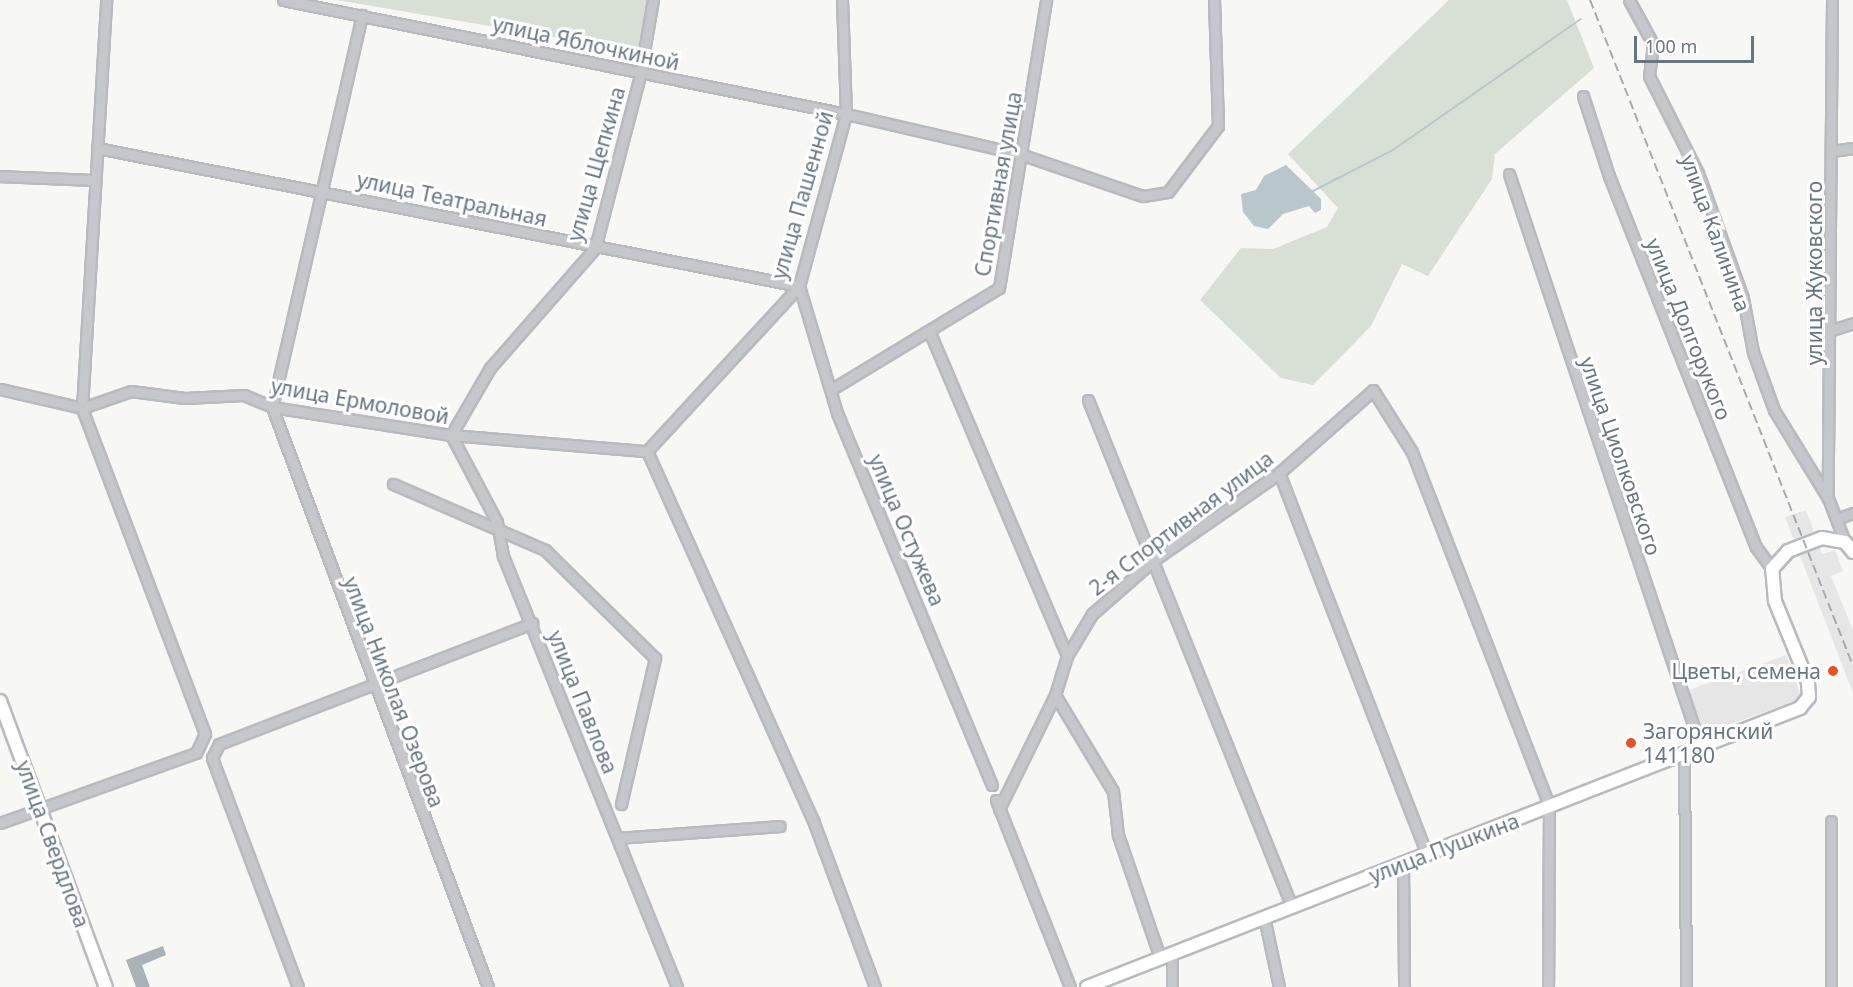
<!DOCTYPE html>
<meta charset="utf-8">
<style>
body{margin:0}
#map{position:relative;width:1853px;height:987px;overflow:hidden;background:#f7f7f4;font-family:"Noto Sans",sans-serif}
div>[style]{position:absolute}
.built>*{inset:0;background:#e5e6e5;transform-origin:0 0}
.green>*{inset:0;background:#d8dfd5}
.water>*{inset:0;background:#bac7ca}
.stream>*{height:2px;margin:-1px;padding:0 1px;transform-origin:1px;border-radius:1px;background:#bac7ca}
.building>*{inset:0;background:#a9b2b7}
.roads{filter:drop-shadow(2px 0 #b7bbbf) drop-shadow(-2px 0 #b7bbbf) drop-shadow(0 2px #b7bbbf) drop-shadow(0 -2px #b7bbbf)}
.minor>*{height:9px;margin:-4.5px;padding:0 4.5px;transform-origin:4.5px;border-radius:4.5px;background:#c4c8cb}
.major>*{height:12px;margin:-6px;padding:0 6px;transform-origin:6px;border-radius:6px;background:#fff}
.rail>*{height:2px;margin-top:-1px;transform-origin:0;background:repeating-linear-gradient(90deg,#a4abb0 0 9px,transparent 0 13.5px)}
.dots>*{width:16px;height:16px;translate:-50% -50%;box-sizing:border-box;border:3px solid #fff;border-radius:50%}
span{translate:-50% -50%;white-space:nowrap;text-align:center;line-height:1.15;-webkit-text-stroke:6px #fff;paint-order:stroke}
.street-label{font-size:21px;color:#657786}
.poi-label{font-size:21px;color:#657786}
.right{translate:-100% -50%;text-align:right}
.left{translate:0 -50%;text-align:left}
.scale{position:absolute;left:1634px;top:36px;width:120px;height:27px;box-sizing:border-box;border:3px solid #657786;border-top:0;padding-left:8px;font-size:18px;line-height:21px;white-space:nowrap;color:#657786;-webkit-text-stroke:4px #fff;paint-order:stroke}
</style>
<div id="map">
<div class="built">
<i style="clip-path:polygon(1806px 510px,1822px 554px,1835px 550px,1843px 571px,1831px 576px,1853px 630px,1853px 693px,1785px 517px)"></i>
<i style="left:1786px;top:655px;width:46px;height:104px;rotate:70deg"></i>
</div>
<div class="green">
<i style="clip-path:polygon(337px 0,649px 0,641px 52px)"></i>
<i style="clip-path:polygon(1449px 0,1567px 0,1594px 68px,1495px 154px,1492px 179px,1428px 276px,1402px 264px,1371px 326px,1313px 385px,1281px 378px,1200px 300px,1241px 248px,1273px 249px,1327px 227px,1338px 208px,1288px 154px)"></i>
</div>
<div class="water">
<i style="clip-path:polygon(1286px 165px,1321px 199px,1321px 210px,1315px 213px,1309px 206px,1283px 214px,1268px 229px,1254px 226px,1243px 212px,1241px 194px,1256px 190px,1264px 176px)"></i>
</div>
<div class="stream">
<i style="left:1309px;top:193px;width:94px;rotate:-27.1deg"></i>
<i style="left:1393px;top:150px;width:229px;rotate:-34.9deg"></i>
</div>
<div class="building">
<i style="clip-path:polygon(163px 946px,166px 955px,142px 965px,150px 987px,136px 987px,126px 960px)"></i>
</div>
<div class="roads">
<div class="minor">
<i style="left:283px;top:0;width:574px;rotate:11.45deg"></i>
<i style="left:846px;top:114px;width:182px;rotate:13deg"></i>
<i style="left:1023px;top:155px;width:127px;rotate:18.9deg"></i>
<i style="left:1143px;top:196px;width:25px;rotate:-9deg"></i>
<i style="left:1168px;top:192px;width:83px;rotate:-52.9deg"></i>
<i style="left:1218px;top:126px;width:126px;rotate:-91.8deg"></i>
<i style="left:1629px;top:0;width:50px;rotate:61.4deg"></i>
<i style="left:1653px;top:44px;width:32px;rotate:97deg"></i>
<i style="left:1649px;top:76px;width:109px;rotate:63.2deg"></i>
<i style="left:1698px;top:173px;width:133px;rotate:70.2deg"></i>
<i style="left:1743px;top:298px;width:55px;rotate:79.5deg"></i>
<i style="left:1753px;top:352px;width:62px;rotate:70.1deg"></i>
<i style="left:1774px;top:410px;width:103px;rotate:58.5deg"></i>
<i style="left:1832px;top:0;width:498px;rotate:90.5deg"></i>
<i style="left:1828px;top:498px;width:47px;rotate:68.9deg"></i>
<i style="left:362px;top:15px;width:402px;rotate:102.9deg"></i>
<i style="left:272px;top:407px;width:619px;rotate:69.57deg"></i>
<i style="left:1583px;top:96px;width:84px;rotate:72deg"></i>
<i style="left:1609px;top:176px;width:399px;rotate:68.4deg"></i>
<i style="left:1756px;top:547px;width:27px;rotate:54deg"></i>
<i style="left:97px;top:148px;width:715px;rotate:11.12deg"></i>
<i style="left:799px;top:286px;width:133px;rotate:73.3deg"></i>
<i style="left:837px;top:413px;width:403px;rotate:67.4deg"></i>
<i style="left:1832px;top:151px;width:21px;rotate:-8deg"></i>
<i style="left:1509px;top:174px;width:605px;rotate:71.51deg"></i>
<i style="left:0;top:176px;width:95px;rotate:2.4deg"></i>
<i style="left:1832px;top:330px;width:22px;rotate:-18deg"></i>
<i style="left:930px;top:333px;width:351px;rotate:67deg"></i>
<i style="left:0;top:389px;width:84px;rotate:13deg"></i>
<i style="left:82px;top:408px;width:52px;rotate:-19.1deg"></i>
<i style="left:131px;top:391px;width:54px;rotate:7.4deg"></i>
<i style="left:185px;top:398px;width:59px;rotate:-2.9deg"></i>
<i style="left:244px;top:395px;width:30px;rotate:23deg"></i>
<i style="left:272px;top:407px;width:181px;rotate:8.9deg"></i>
<i style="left:451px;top:435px;width:197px;rotate:4.7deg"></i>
<i style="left:832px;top:389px;width:195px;rotate:-31.2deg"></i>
<i style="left:999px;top:288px;width:292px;rotate:-80.7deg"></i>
<i style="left:1088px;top:400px;width:547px;rotate:68.08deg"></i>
<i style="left:451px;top:435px;width:98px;rotate:62.1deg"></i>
<i style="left:497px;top:522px;width:35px;rotate:80deg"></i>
<i style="left:503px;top:556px;width:465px;rotate:68deg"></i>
<i style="left:451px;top:435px;width:78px;rotate:-59.8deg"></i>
<i style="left:490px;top:368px;width:159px;rotate:-48.8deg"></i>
<i style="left:595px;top:248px;width:179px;rotate:-75.4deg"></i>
<i style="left:640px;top:75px;width:76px;rotate:-80.2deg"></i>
<i style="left:647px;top:451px;width:408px;rotate:65.8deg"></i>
<i style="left:814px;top:823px;width:175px;rotate:69.6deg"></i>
<i style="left:647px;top:451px;width:224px;rotate:-47.3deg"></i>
<i style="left:799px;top:286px;width:178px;rotate:-74.7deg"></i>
<i style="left:846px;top:114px;width:114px;rotate:-92deg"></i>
<i style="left:1279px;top:473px;width:410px;rotate:68.8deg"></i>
<i style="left:393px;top:484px;width:166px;rotate:23.5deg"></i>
<i style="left:545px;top:550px;width:154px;rotate:44.5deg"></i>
<i style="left:655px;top:658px;width:150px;rotate:103.1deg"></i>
<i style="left:1839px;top:518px;width:15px;rotate:-20deg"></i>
<i style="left:1055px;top:695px;width:112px;rotate:58.9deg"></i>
<i style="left:1113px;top:791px;width:44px;rotate:83.5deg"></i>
<i style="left:1118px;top:835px;width:130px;rotate:71.1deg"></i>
<i style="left:1684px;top:754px;width:233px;rotate:89.5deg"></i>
<i style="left:996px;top:800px;width:201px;rotate:68.4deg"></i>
<i style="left:999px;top:809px;width:127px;rotate:-63.8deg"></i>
<i style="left:1055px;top:695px;width:41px;rotate:-72.9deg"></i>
<i style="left:1067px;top:656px;width:49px;rotate:-59.2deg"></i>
<i style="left:1092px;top:614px;width:82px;rotate:-41.1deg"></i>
<i style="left:1154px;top:560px;width:152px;rotate:-34.8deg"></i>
<i style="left:1279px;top:473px;width:125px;rotate:-41.4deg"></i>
<i style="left:1373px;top:390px;width:73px;rotate:57.8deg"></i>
<i style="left:1412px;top:452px;width:380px;rotate:68.8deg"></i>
<i style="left:1549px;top:806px;width:181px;rotate:90.3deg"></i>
<i style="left:1831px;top:821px;width:166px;rotate:90deg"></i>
<i style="left:0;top:823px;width:208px;rotate:-19.7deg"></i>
<i style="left:196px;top:753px;width:21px;rotate:-65deg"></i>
<i style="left:205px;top:734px;width:348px;rotate:-110.7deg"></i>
<i style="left:82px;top:408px;width:409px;rotate:-86.6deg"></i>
<i style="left:618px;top:838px;width:162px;rotate:-4.2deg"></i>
<i style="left:1403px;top:864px;width:123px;rotate:89.5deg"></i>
<i style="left:1264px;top:917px;width:72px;rotate:77.9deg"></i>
<i style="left:1172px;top:954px;width:33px;rotate:90deg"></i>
<i style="left:298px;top:987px;width:245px;rotate:-110.6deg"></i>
<i style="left:212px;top:758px;width:16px;rotate:-63deg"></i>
<i style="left:219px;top:744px;width:336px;rotate:-21.1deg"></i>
</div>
<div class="major">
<i style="left:0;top:701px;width:305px;rotate:69.7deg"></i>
<i style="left:1087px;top:987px;width:766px;rotate:-21.37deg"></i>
<i style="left:1800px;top:708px;width:14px;rotate:-51deg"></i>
<i style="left:1809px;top:697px;width:15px;rotate:-94deg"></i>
<i style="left:1808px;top:682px;width:87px;rotate:-112.2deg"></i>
<i style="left:1775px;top:601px;width:32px;rotate:-95deg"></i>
<i style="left:1772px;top:569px;width:24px;rotate:-48deg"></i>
<i style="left:1788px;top:551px;width:36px;rotate:-21deg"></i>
<i style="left:1822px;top:538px;width:23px;rotate:10deg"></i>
<i style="left:1845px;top:542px;width:13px;rotate:51deg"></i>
</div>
</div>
<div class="rail">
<i style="left:1590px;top:0;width:716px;rotate:68.45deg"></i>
</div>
<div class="dots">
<i style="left:1833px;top:671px;background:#e95222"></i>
<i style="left:1631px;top:743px;background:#e95222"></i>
</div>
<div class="street-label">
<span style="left:586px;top:43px;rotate:12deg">улица Яблочкиной</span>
<span style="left:596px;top:164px;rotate:-74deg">улица Щепкина</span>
<span style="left:998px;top:184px;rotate:-80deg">Спортивная улица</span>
<span style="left:802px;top:195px;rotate:-74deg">улица Пашенной</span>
<span style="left:452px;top:199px;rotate:12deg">улица Театральная</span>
<span style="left:1716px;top:233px;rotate:70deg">улица Калинина</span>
<span style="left:1814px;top:273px;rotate:-90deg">улица Жуковского</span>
<span style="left:1689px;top:329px;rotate:68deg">улица Долгорукого</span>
<span style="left:360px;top:401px;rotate:10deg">улица Ермоловой</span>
<span style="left:1621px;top:456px;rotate:71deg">улица Циолковского</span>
<span style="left:1181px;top:523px;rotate:-37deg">2-я Спортивная улица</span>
<span style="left:907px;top:530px;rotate:67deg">улица Остужева</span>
<span style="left:394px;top:692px;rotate:69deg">улица Николая Озерова</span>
<span style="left:583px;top:702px;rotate:68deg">улица Павлова</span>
<span style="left:53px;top:844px;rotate:70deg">улица Свердлова</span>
<span style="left:1444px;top:848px;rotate:-21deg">улица Пушкина</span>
</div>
<div class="poi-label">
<span class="right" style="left:1821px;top:671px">Цветы, семена</span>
<span class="left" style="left:1643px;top:743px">Загорянский<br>141180</span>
</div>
<div class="scale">100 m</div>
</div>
